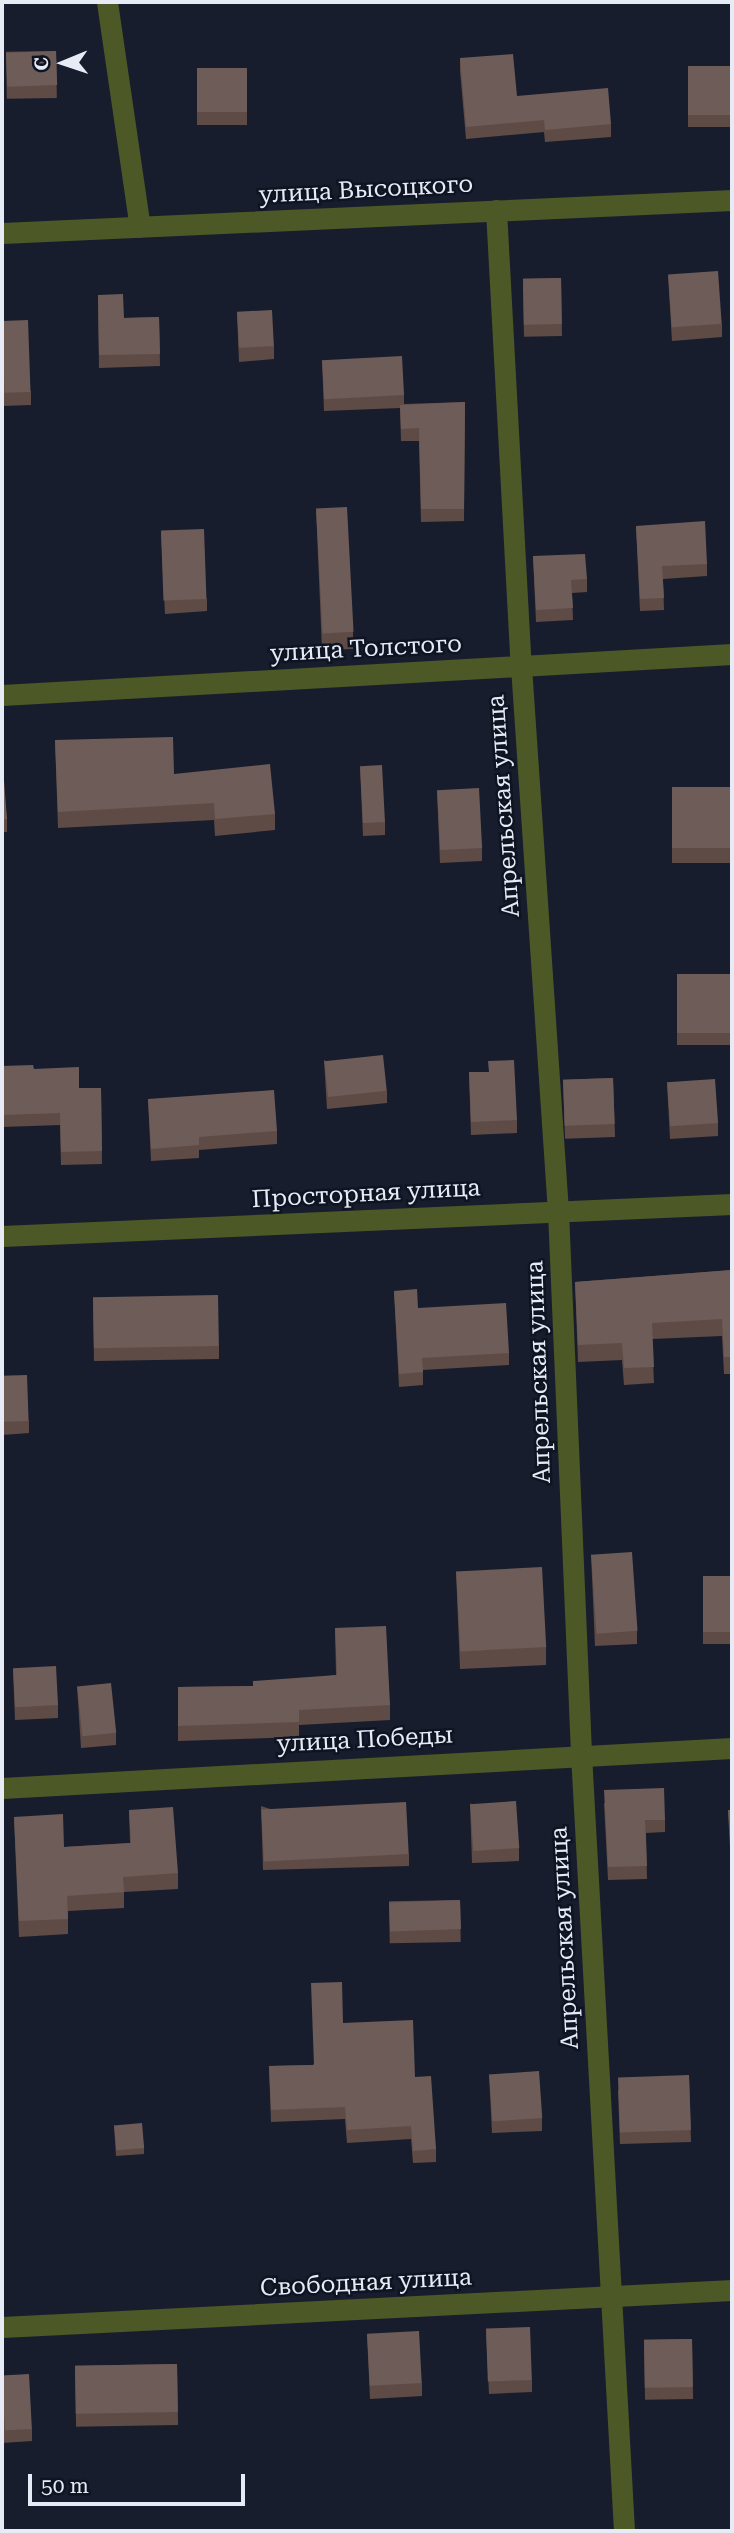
<!DOCTYPE html>
<meta charset="utf-8">
<style>
body{margin:0}
#map{position:relative;width:734px;height:2533px;overflow:hidden;background:#181d2d;font-family:"Roboto Serif",serif}
div>[style]{position:absolute}
.minor>*{height:21px;margin:-10.5px;padding:0 10.5px;transform-origin:10.5px;border-radius:10.5px;background:#4d5827}
.wall>*{inset:0;background:#5f4b46;transform-origin:0 0}
.building>*{inset:0;background:#6e5c59;transform-origin:0 0}
span{translate:-50% -50%;white-space:nowrap;text-align:center;line-height:1.15;-webkit-text-stroke:5px #0f1423;paint-order:stroke}
.street-label{font-size:24px;color:#e7ebf6}
.frame{position:absolute;inset:0;border:4px solid #e7ebf6;pointer-events:none}
.north{position:absolute;left:28px;top:28px;width:70px;height:70px;-webkit-text-stroke:5px #0f1423;paint-order:stroke;rotate:268deg;font-size:19px;font-weight:700;line-height:28px;text-align:center;color:#e7ebf6}
.north::after{content:'';display:block;margin:auto;width:24px;height:32px;background:#e7ebf6;clip-path:polygon(50% 0,100% 100%,50% 72%,0 100%)}
.scale{position:absolute;left:28px;top:2474px;width:217px;height:32px;box-sizing:border-box;border:4px solid #e7ebf6;border-top:0;padding-left:9px;font-size:21px;line-height:24px;white-space:nowrap;color:#e7ebf6;-webkit-text-stroke:5px #0f1423;paint-order:stroke}
</style>
<div id="map">
<div class="minor">
<i style="left:107px;top:2px;width:227px;rotate:81.7deg"></i>
<i style="left:496px;top:210px;width:457px;rotate:86.9deg"></i>
<i style="left:521px;top:666px;width:546px;rotate:86.12deg"></i>
<i style="left:558px;top:1211px;width:543px;rotate:87.57deg"></i>
<i style="left:581px;top:1754px;width:778px;rotate:86.83deg"></i>
<i style="left:2px;top:233px;width:731px;rotate:-2.59deg"></i>
<i style="left:2px;top:695px;width:731px;rotate:-3.21deg"></i>
<i style="left:2px;top:1236px;width:731px;rotate:-2.51deg"></i>
<i style="left:2px;top:1788px;width:731px;rotate:-3.14deg"></i>
<i style="left:2px;top:2327px;width:731px;rotate:-2.9deg"></i>
</div>
<div class="wall">
<i style="left:56px;top:51px;width:47px;height:50px;rotate:89deg"></i>
<i style="clip-path:polygon(460px 58px,517px 96px,611px 124px,611px 137px,545px 142px,544px 132px,466px 139px,460px 71px)"></i>
<i style="left:732px;top:66px;width:61px;height:44px;rotate:90deg"></i>
<i style="clip-path:polygon(197px 69px,247px 112px,247px 125px,197px 125px)"></i>
<i style="clip-path:polygon(668px 275px,722px 324px,722px 337px,672px 341px)"></i>
<i style="left:561px;top:278px;width:58px;height:38px;rotate:89deg"></i>
<i style="clip-path:polygon(98px 295px,124px 318px,159px 317px,160px 366px,99px 368px)"></i>
<i style="clip-path:polygon(237px 312px,274px 346px,274px 359px,239px 362px)"></i>
<i style="clip-path:polygon(2px 321px,31px 392px,31px 405px,2px 406px)"></i>
<i style="clip-path:polygon(322px 360px,404px 395px,404px 404px,465px 402px,464px 521px,421px 522px,419px 441px,401px 441px,400px 408px,324px 411px)"></i>
<i style="clip-path:polygon(316px 508px,353px 632px,353px 649px,322px 650px)"></i>
<i style="clip-path:polygon(636px 526px,707px 564px,707px 576px,663px 579px,664px 610px,640px 611px)"></i>
<i style="clip-path:polygon(161px 532px,207px 599px,207px 611px,165px 614px)"></i>
<i style="clip-path:polygon(533px 556px,587px 579px,587px 592px,572px 593px,573px 620px,536px 622px)"></i>
<i style="clip-path:polygon(55px 740px,174px 774px,275px 814px,275px 830px,215px 836px,214px 820px,58px 828px)"></i>
<i style="clip-path:polygon(360px 766px,385px 822px,385px 835px,363px 836px)"></i>
<i style="clip-path:polygon(2px 780px,7px 819px,7px 832px,2px 832px)"></i>
<i style="left:732px;top:787px;width:76px;height:60px;rotate:90deg"></i>
<i style="clip-path:polygon(437px 790px,482px 848px,482px 861px,440px 863px)"></i>
<i style="left:732px;top:974px;width:71px;height:55px;rotate:90deg"></i>
<i style="clip-path:polygon(324px 1060px,387px 1091px,387px 1103px,327px 1109px)"></i>
<i style="clip-path:polygon(2px 1066px,34px 1069px,79px 1088px,101px 1088px,102px 1164px,61px 1165px,60px 1125px,2px 1127px)"></i>
<i style="clip-path:polygon(469px 1072px,517px 1120px,517px 1133px,471px 1135px)"></i>
<i style="left:613px;top:1078px;width:59px;height:50px;rotate:88deg"></i>
<i style="clip-path:polygon(667px 1082px,718px 1123px,718px 1136px,670px 1139px)"></i>
<i style="clip-path:polygon(148px 1099px,277px 1131px,277px 1144px,199px 1150px,199px 1158px,151px 1161px)"></i>
<i style="clip-path:polygon(732px 1270px,732px 1374px,724px 1374px,722px 1336px,652px 1339px,654px 1383px,624px 1385px,622px 1360px,578px 1362px,575px 1282px)"></i>
<i style="clip-path:polygon(394px 1291px,418px 1308px,509px 1353px,509px 1365px,423px 1370px,423px 1385px,399px 1387px)"></i>
<i style="clip-path:polygon(93px 1298px,219px 1346px,219px 1359px,94px 1361px)"></i>
<i style="clip-path:polygon(2px 1376px,29px 1421px,29px 1433px,2px 1435px)"></i>
<i style="clip-path:polygon(591px 1554px,637px 1631px,637px 1644px,595px 1646px)"></i>
<i style="clip-path:polygon(456px 1571px,546px 1647px,546px 1665px,460px 1669px)"></i>
<i style="left:703px;top:1576px;width:29px;height:68px"></i>
<i style="clip-path:polygon(335px 1628px,390px 1705px,390px 1720px,299px 1725px,299px 1737px,178px 1741px,178px 1687px,253px 1686px,336px 1675px)"></i>
<i style="clip-path:polygon(13px 1669px,58px 1705px,58px 1718px,15px 1720px)"></i>
<i style="clip-path:polygon(77px 1686px,116px 1733px,116px 1745px,81px 1748px)"></i>
<i style="clip-path:polygon(470px 1803px,519px 1848px,519px 1861px,472px 1863px)"></i>
<i style="clip-path:polygon(604px 1803px,665px 1820px,665px 1832px,646px 1833px,647px 1879px,608px 1880px)"></i>
<i style="clip-path:polygon(261px 1806px,409px 1854px,409px 1866px,263px 1870px)"></i>
<i style="clip-path:polygon(129px 1810px,178px 1873px,178px 1889px,124px 1892px,124px 1908px,68px 1911px,68px 1934px,19px 1937px,14px 1817px,64px 1847px,130px 1843px)"></i>
<i style="clip-path:polygon(728px 1810px,732px 1810px,732px 1867px,731px 1868px)"></i>
<i style="left:460px;top:1900px;width:42px;height:71px;rotate:89deg"></i>
<i style="clip-path:polygon(343px 2023px,415px 2077px,436px 2149px,436px 2162px,413px 2163px,411px 2139px,347px 2143px,345px 2119px,271px 2122px,269px 2066px,313px 2065px)"></i>
<i style="clip-path:polygon(489px 2074px,542px 2118px,542px 2131px,492px 2133px)"></i>
<i style="clip-path:polygon(689px 2075px,691px 2142px,620px 2144px,618px 2090px)"></i>
<i style="clip-path:polygon(114px 2125px,144px 2148px,144px 2154px,116px 2156px)"></i>
<i style="clip-path:polygon(486px 2330px,532px 2380px,532px 2392px,489px 2394px)"></i>
<i style="clip-path:polygon(367px 2334px,422px 2383px,422px 2396px,370px 2399px)"></i>
<i style="left:692px;top:2339px;width:60px;height:48px;rotate:89deg"></i>
<i style="left:177px;top:2364px;width:61px;height:102px;rotate:89deg"></i>
<i style="clip-path:polygon(2px 2375px,32px 2429px,32px 2441px,2px 2443px)"></i>
</div>
<div class="building">
<i style="left:56px;top:51px;width:34px;height:50px;rotate:88deg"></i>
<i style="clip-path:polygon(513px 54px,517px 96px,608px 88px,611px 124px,545px 130px,544px 120px,466px 127px,460px 58px)"></i>
<i style="left:732px;top:66px;width:49px;height:44px;rotate:90deg"></i>
<i style="left:247px;top:68px;width:44px;height:50px;rotate:90deg"></i>
<i style="left:718px;top:271px;width:53px;height:50px;rotate:86deg"></i>
<i style="left:561px;top:278px;width:46px;height:38px;rotate:89deg"></i>
<i style="clip-path:polygon(123px 294px,124px 318px,159px 317px,160px 354px,99px 355px,98px 295px)"></i>
<i style="left:272px;top:310px;width:36px;height:35px;rotate:87deg"></i>
<i style="left:28px;top:320px;width:72px;height:26px;rotate:88deg"></i>
<i style="left:402px;top:356px;width:39px;height:80px;rotate:87deg"></i>
<i style="clip-path:polygon(465px 402px,464px 509px,421px 509px,419px 428px,401px 429px,400px 405px)"></i>
<i style="left:347px;top:507px;width:125px;height:31px;rotate:87deg"></i>
<i style="clip-path:polygon(705px 521px,707px 564px,662px 566px,664px 598px,640px 599px,636px 526px)"></i>
<i style="left:204px;top:529px;width:70px;height:43px;rotate:88deg"></i>
<i style="clip-path:polygon(585px 554px,587px 579px,571px 580px,573px 608px,536px 610px,533px 556px)"></i>
<i style="clip-path:polygon(173px 737px,174px 774px,270px 764px,275px 814px,215px 819px,214px 803px,58px 812px,55px 740px)"></i>
<i style="left:382px;top:765px;width:57px;height:22px;rotate:87deg"></i>
<i style="clip-path:polygon(2px 780px,4px 780px,7px 819px,2px 820px)"></i>
<i style="left:732px;top:787px;width:61px;height:60px;rotate:90deg"></i>
<i style="left:479px;top:788px;width:60px;height:42px;rotate:87deg"></i>
<i style="left:732px;top:974px;width:59px;height:55px;rotate:90deg"></i>
<i style="left:383px;top:1055px;width:36px;height:59px;rotate:84deg"></i>
<i style="clip-path:polygon(514px 1060px,517px 1120px,471px 1122px,469px 1072px,489px 1072px,488px 1061px)"></i>
<i style="clip-path:polygon(33px 1065px,34px 1069px,79px 1067px,79px 1088px,101px 1088px,102px 1151px,61px 1152px,60px 1113px,2px 1115px,2px 1066px)"></i>
<i style="left:613px;top:1078px;width:46px;height:50px;rotate:88deg"></i>
<i style="left:715px;top:1079px;width:44px;height:48px;rotate:86deg"></i>
<i style="clip-path:polygon(274px 1090px,277px 1131px,199px 1137px,199px 1145px,151px 1149px,148px 1099px)"></i>
<i style="clip-path:polygon(732px 1270px,732px 1357px,724px 1357px,722px 1319px,652px 1323px,654px 1367px,624px 1368px,622px 1343px,578px 1345px,575px 1282px)"></i>
<i style="clip-path:polygon(417px 1289px,418px 1308px,506px 1303px,509px 1353px,422px 1358px,423px 1372px,399px 1374px,394px 1291px)"></i>
<i style="left:218px;top:1295px;width:51px;height:125px;rotate:89deg"></i>
<i style="left:27px;top:1375px;width:46px;height:25px;rotate:88deg"></i>
<i style="left:632px;top:1552px;width:79px;height:41px;rotate:86deg"></i>
<i style="left:542px;top:1567px;width:80px;height:86px;rotate:87deg"></i>
<i style="left:703px;top:1576px;width:29px;height:56px"></i>
<i style="clip-path:polygon(386px 1626px,390px 1705px,299px 1710px,299px 1722px,178px 1726px,178px 1687px,253px 1686px,253px 1681px,337px 1675px,335px 1628px)"></i>
<i style="left:56px;top:1666px;width:39px;height:43px;rotate:87deg"></i>
<i style="left:111px;top:1683px;width:50px;height:34px;rotate:84deg"></i>
<i style="clip-path:polygon(664px 1788px,665px 1820px,645px 1820px,647px 1866px,608px 1867px,604px 1790px)"></i>
<i style="left:516px;top:1801px;width:47px;height:46px;rotate:86deg"></i>
<i style="left:406px;top:1802px;width:52px;height:145px;rotate:87deg"></i>
<i style="clip-path:polygon(173px 1807px,178px 1873px,123px 1877px,124px 1892px,67px 1896px,68px 1919px,19px 1921px,14px 1817px,63px 1814px,64px 1847px,131px 1843px,129px 1810px)"></i>
<i style="clip-path:polygon(728px 1810px,732px 1810px,732px 1855px,731px 1855px)"></i>
<i style="left:460px;top:1900px;width:29px;height:71px;rotate:88deg"></i>
<i style="clip-path:polygon(342px 1982px,343px 2023px,413px 2020px,415px 2077px,431px 2076px,436px 2149px,413px 2151px,411px 2126px,347px 2130px,345px 2107px,271px 2110px,269px 2066px,314px 2065px,311px 1983px)"></i>
<i style="left:539px;top:2071px;width:47px;height:50px;rotate:86deg"></i>
<i style="left:689px;top:2075px;width:55px;height:71px;rotate:88deg"></i>
<i style="left:142px;top:2123px;width:25px;height:28px;rotate:85deg"></i>
<i style="left:530px;top:2327px;width:53px;height:44px;rotate:88deg"></i>
<i style="left:419px;top:2331px;width:52px;height:52px;rotate:87deg"></i>
<i style="left:692px;top:2339px;width:48px;height:48px;rotate:89deg"></i>
<i style="left:177px;top:2364px;width:48px;height:102px;rotate:89deg"></i>
<i style="left:29px;top:2374px;width:55px;height:27px;rotate:87deg"></i>
</div>
<div class="street-label">
<span style="left:366px;top:190px;rotate:-3deg">улица Высоцкого</span>
<span style="left:366px;top:649px;rotate:-3deg">улица Толстого</span>
<span style="left:504px;top:806px;rotate:-94deg">Апрельская улица</span>
<span style="left:366px;top:1194px;rotate:-3deg">Просторная улица</span>
<span style="left:539px;top:1372px;rotate:-92deg">Апрельская улица</span>
<span style="left:365px;top:1740px;rotate:-3deg">улица Победы</span>
<span style="left:565px;top:1938px;rotate:-93deg">Апрельская улица</span>
<span style="left:366px;top:2283px;rotate:-3deg">Свободная улица</span>
</div>
<div class="frame"></div>
<div class="north">С</div>
<div class="scale">50 m</div>
</div>
